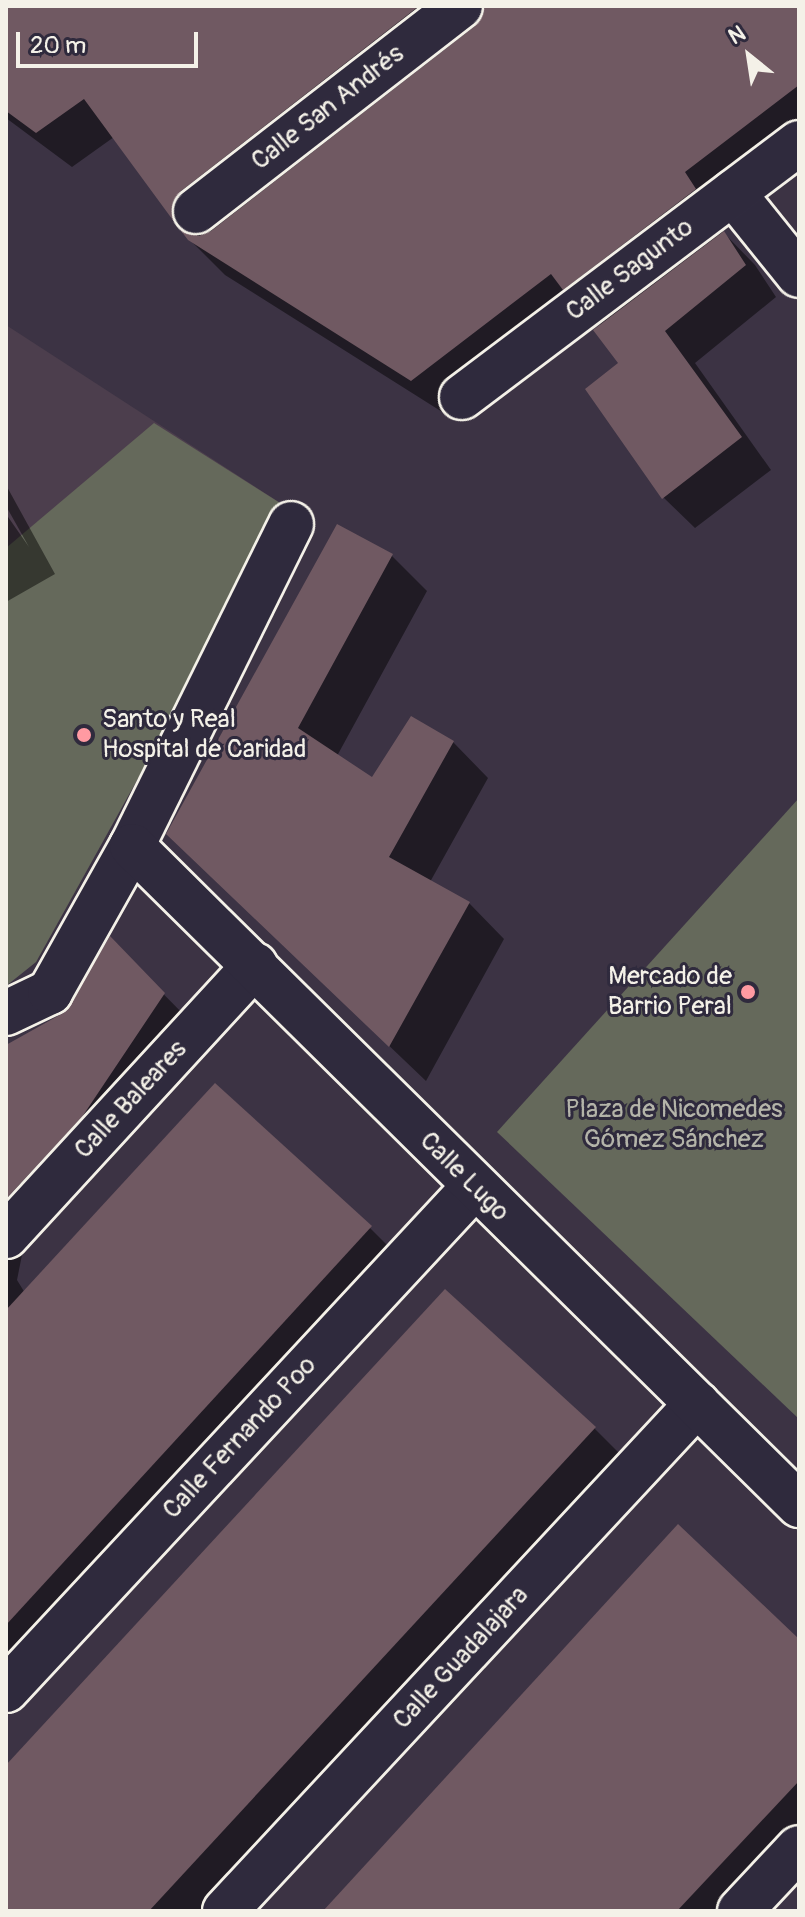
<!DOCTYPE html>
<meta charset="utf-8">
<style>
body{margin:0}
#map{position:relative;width:805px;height:1917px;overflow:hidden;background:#3c3344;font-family:Pangolin,sans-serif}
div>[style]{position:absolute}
.built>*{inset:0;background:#4c3e4d}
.green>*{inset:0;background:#65695b}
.shadow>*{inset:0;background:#0007}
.building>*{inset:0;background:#705962}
.roads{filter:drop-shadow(2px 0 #f4f1e8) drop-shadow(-2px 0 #f4f1e8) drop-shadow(0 2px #f4f1e8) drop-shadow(0 -2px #f4f1e8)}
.pedestrian>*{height:44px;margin:-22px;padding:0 22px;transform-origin:22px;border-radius:22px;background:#2f2a3d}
.minor>*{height:44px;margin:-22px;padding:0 22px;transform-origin:22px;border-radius:22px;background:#2f2a3d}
.tertiary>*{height:44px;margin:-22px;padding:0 22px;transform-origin:22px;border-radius:22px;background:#2f2a3d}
.dots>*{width:22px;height:22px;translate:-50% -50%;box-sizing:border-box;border:4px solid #2f2a3d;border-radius:50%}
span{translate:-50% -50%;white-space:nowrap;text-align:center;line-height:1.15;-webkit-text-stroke:6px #2f2a3d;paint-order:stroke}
.street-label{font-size:26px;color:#f4f1e8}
.poi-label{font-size:26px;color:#f4f1e8}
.left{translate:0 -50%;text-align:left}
.right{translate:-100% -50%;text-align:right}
.park-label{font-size:26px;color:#b4b4a9}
.frame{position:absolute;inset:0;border:8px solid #f4f1e8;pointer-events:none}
.north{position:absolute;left:709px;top:16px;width:80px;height:80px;-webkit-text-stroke:6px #2f2a3d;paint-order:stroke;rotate:330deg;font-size:22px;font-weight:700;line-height:32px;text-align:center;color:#f4f1e8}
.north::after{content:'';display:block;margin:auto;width:28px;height:36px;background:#f4f1e8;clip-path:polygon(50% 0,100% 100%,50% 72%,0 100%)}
.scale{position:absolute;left:16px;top:32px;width:182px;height:36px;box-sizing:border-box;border:4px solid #f4f1e8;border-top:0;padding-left:10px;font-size:24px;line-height:28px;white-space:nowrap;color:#f4f1e8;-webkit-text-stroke:6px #2f2a3d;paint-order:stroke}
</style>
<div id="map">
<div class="built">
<i style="clip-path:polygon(6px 325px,288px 508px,36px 962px,6px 986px)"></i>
</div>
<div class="green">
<i style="clip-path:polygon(154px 423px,288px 508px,36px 962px,6px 986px,6px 548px)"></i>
<i style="clip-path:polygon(799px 798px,799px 1419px,497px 1132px)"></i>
</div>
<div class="shadow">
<i style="clip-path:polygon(6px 6px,799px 6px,799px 146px,719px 208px,730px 225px,722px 231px,755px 265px,776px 297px,695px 363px,771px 470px,695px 528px,663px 497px,621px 363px,601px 326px,585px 310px,447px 415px,225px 275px,189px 239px,114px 137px,72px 167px,6px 118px)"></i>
<i style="clip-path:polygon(6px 485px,55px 574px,6px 602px,6px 514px,29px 547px,6px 506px)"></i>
<i style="clip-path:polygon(391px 555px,427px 591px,337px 756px,373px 779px,453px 742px,488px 778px,430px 882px,469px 903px,504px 939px,426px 1081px,204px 869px)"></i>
<i style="clip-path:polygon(110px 940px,199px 1030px,117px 1152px,22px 1255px,17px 1280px,25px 1293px,370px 1228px,405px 1263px,6px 1699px,6px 1048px,67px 1013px)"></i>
<i style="clip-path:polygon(594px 1428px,630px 1464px,217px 1911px,6px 1911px,6px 1768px)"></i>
<i style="clip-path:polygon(799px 1642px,799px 1854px,745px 1911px,326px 1911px)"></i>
</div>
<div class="building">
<i style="clip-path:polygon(6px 6px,419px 6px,181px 191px,173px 202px,175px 223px,84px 99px,36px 133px,6px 111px)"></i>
<i style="clip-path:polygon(484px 6px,799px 6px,799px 85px,685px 172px,696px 189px,563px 290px,551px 274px,411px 381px,188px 240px,179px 228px,199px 236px,211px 231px,475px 26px)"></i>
<i style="clip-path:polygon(724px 231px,746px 265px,665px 331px,742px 437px,662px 499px,585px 389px,618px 363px,593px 330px)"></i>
<i style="clip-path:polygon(337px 524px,393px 554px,298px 728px,372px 777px,411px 716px,454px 741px,389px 857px,470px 902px,389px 1047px,166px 834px)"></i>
<i style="clip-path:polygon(110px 936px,165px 993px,82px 1117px,6px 1199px,6px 1045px,65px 1012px)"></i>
<i style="clip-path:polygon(215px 1083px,372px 1226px,6px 1625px,6px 1310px)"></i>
<i style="clip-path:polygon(445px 1289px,596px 1427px,149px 1911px,6px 1911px,6px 1765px)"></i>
<i style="clip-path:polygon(678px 1524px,799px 1639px,799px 1781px,677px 1911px,323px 1911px)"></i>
</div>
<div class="roads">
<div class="pedestrian">
<i style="left:132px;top:846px;width:359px;rotate:-63.7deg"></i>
</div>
<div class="minor">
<i style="left:733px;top:193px;width:105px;rotate:51.2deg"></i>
<i style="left:196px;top:211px;width:334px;rotate:-37.8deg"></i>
<i style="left:462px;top:397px;width:422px;rotate:-37deg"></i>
<i style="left:6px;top:1236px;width:368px;rotate:-47.4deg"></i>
<i style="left:6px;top:1690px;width:687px;rotate:-47.06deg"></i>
<i style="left:225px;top:1911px;width:693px;rotate:-47.05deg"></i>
<i style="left:740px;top:1911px;width:86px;rotate:-46.9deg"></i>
</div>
<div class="tertiary">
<i style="left:6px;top:1013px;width:49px;rotate:-25.5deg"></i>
<i style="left:50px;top:992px;width:167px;rotate:-60.7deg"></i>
<i style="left:132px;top:846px;width:938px;rotate:44.65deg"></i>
</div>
</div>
<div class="dots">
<i style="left:84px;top:735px;background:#ff9aa2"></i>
<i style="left:748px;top:992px;background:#ff9aa2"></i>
</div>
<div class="street-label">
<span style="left:328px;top:108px;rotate:-38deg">Calle San Andrés</span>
<span style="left:630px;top:270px;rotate:-37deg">Calle Sagunto</span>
<span style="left:131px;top:1100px;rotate:-47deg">Calle Baleares</span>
<span style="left:464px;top:1177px;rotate:45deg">Calle Lugo</span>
<span style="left:240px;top:1438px;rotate:-47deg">Calle Fernando Poo</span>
<span style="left:461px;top:1658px;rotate:-47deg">Calle Guadalajara</span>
</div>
<div class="poi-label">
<span class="left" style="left:102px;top:735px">Santo y Real<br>Hospital de Caridad</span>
<span class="right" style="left:732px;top:992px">Mercado de<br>Barrio Peral</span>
</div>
<div class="park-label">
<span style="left:674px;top:1125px">Plaza de Nicomedes<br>Gómez Sánchez</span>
</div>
<div class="frame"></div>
<div class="north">N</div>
<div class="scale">20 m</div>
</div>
